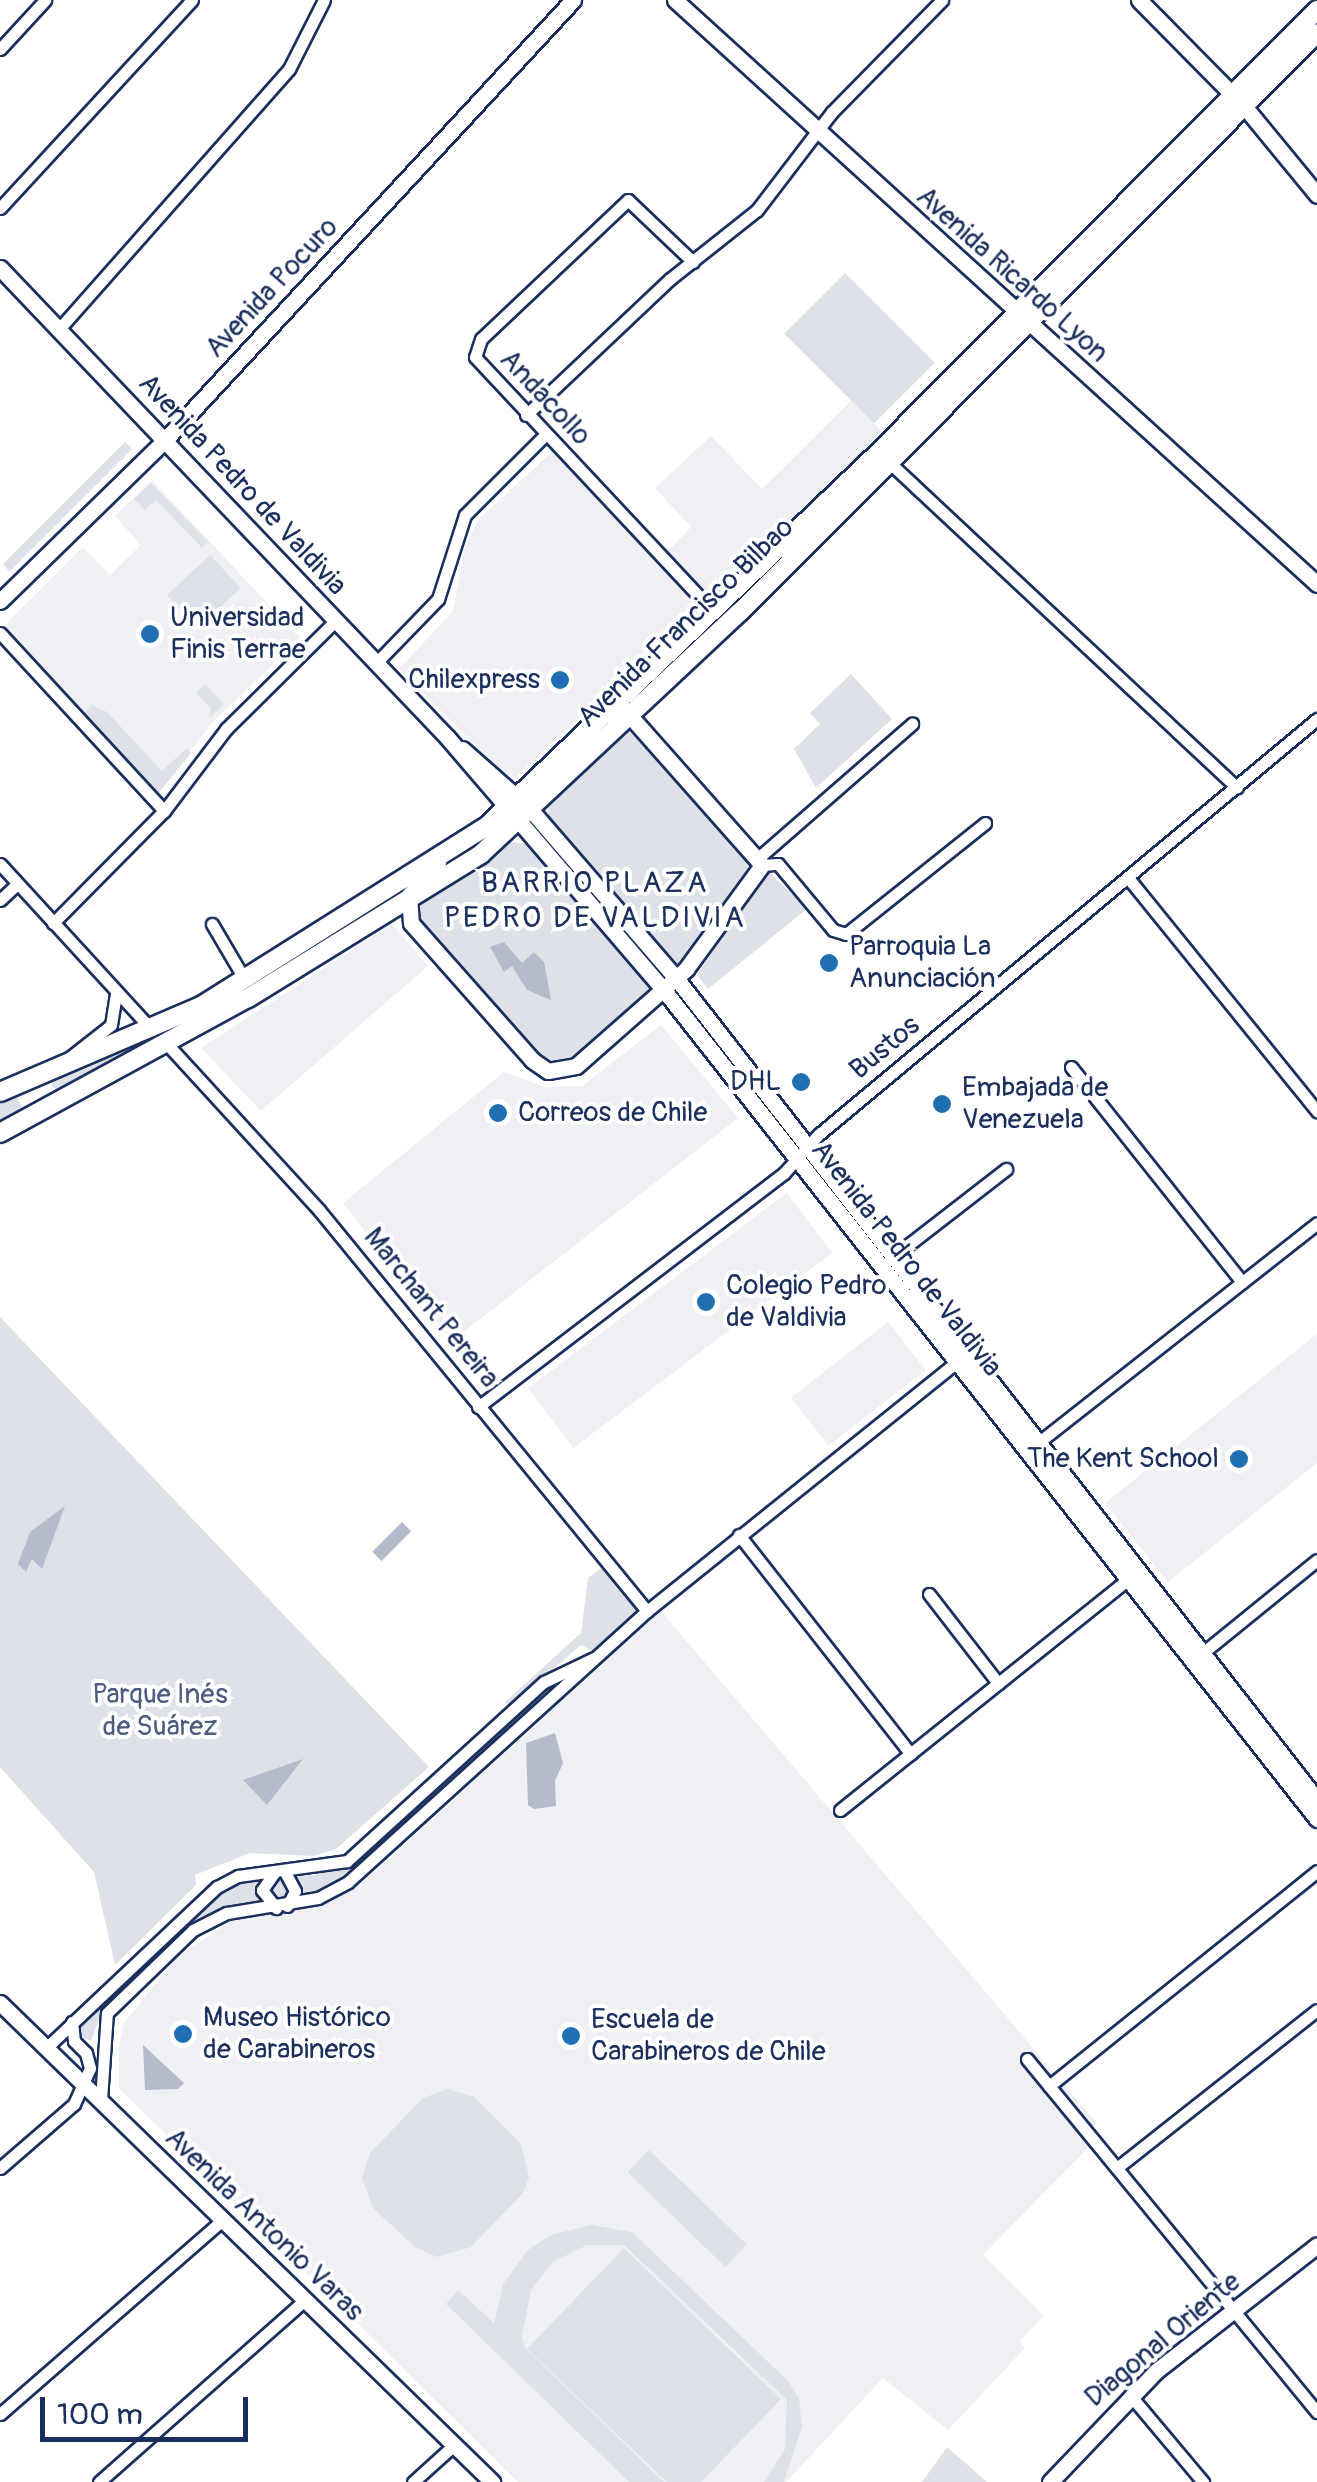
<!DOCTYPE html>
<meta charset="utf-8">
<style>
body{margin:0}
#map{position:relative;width:1317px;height:2482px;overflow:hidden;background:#fff;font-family:Pangolin,sans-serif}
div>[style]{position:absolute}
.built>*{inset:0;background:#eff0f4;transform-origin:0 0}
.green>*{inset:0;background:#dee1e7;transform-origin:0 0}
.water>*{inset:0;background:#b5bbca;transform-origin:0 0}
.roads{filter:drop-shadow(2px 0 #1b2f5e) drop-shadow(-2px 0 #1b2f5e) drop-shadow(0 2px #1b2f5e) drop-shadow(0 -2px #1b2f5e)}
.street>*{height:11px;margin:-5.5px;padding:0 5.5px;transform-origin:5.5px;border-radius:5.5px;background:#fff}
.secondary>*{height:15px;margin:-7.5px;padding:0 7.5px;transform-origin:7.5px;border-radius:7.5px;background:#fff}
.primary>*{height:18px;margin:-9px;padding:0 9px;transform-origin:9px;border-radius:9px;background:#fff}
.dots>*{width:28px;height:28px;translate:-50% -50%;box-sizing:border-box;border:5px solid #fff;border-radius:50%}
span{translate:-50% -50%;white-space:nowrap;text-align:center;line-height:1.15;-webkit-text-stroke:8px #fff;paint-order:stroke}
.street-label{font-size:28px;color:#1b2f5e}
.poi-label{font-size:28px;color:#1b2f5e}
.left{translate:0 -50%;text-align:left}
.right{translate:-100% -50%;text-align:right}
.park-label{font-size:28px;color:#4c5c80}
.neighbourhood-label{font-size:30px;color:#1b2f5e;letter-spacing:2.5px}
.scale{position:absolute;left:40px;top:2397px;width:208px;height:45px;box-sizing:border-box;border:5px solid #1b2f5e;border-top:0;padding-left:12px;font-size:30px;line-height:35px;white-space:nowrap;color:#1b2f5e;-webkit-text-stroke:8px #fff;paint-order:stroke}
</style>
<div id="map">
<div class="built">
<i style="clip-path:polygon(851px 401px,883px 432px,716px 594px,707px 595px,666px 553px,691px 527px,655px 488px,711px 436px,762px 489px)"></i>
<i style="clip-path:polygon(554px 450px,699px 607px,516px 777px,504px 774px,399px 669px,453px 611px,465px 546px,479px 519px)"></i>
<i style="clip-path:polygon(152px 480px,300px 638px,211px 724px,157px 795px,0 630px,83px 547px,110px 575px,141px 545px,115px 516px)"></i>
<i style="clip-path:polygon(392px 924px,428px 966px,261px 1111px,201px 1048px)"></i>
<i style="clip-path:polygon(661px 1025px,738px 1118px,452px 1341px,343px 1203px,504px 1072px,545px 1087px,582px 1086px)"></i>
<i style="left:787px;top:1193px;width:75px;height:324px;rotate:53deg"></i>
<i style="left:888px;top:1322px;width:61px;height:123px;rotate:52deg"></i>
<i style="clip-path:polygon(1317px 1334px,1317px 1463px,1168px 1582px,1105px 1503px)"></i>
<i style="clip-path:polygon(661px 1611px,1096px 2122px,1086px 2150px,983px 2255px,1044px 2316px,1019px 2341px,1025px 2348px,948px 2430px,883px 2378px,786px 2482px,518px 2482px,119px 2088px,119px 2049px,124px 2023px,176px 1958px,230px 1922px,357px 1888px)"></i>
</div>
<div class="green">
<i style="left:845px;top:273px;width:127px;height:86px;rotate:45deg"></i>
<i style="left:125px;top:442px;width:10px;height:173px;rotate:45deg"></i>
<i style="clip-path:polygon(151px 483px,208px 542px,202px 548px,156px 500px,145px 510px,134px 499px)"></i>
<i style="left:210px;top:555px;width:45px;height:59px;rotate:47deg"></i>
<i style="clip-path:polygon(851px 674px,892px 719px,816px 788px,794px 749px,820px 724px,810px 713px)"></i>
<i style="clip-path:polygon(205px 684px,224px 704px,209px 718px,211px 709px,196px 693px)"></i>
<i style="clip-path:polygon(92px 705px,107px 712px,162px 771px,187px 748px,191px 753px,157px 795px,81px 716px)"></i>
<i style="clip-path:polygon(627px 729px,747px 857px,749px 868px,682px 963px,574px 1058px,553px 1065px,534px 1057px,415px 920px,413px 908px,506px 841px,526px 844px,549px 823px,548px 801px)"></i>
<i style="clip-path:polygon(767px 870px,807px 909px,708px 989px,697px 975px)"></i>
<i style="clip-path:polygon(219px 1010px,62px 1091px,52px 1087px,53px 1076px)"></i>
<i style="clip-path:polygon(9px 1098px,18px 1098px,22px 1108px,0 1126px,0 1104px)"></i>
<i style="clip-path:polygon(0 1317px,429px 1767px,336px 1849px,313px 1856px,250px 1853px,195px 1875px,196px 1885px,115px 1965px,94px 1872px,0 1767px)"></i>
<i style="clip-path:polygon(603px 1567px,639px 1611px,594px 1652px,581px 1645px,512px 1704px,504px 1703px,581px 1633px,588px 1578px)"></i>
<i style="clip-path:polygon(535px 1698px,539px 1701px,338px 1882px,317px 1893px,225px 1908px,192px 1922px,103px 2008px,91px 2041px,76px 2035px,75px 2024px,215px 1895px,249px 1880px,314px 1875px,354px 1862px)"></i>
<i style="clip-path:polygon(448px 2089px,474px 2097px,521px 2144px,529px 2177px,523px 2193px,471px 2247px,437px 2257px,415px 2247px,373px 2208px,362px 2178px,370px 2153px,423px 2098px)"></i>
<i style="left:649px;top:2150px;width:136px;height:31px;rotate:44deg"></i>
<i style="clip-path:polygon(591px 2225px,632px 2232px,788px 2381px,799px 2398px,802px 2427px,784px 2482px,764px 2482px,785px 2449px,787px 2400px,624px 2245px,587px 2245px,553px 2262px,531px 2290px,522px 2336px,525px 2348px,664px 2482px,629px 2482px,446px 2304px,458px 2290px,494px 2323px,503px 2284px,528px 2250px,551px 2235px)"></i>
<i style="clip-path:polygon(624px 2248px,781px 2399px,701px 2482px,667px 2482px,527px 2349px)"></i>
<i style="clip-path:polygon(947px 2447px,987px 2482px,922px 2482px)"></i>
</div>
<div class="water">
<i style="clip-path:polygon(504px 942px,522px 963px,534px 952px,544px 962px,551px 1000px,527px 990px,512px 966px,504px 972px,490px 947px)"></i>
<i style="clip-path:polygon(65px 1506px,42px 1569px,32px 1559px,26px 1572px,18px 1564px,30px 1532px)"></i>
<i style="left:402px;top:1522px;width:13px;height:42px;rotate:45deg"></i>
<i style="clip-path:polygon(555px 1733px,563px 1763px,555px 1781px,556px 1806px,534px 1809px,528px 1805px,526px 1743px)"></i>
<i style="clip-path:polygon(303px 1759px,267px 1805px,243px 1780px)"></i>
<i style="clip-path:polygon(143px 2045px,184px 2083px,178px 2089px,145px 2090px)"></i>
</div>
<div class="roads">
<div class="street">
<i style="left:0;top:49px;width:67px;rotate:-47.4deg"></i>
<i style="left:0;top:208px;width:283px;rotate:-47.3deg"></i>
<i style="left:693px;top:262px;width:90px;rotate:-136.4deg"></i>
<i style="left:628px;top:200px;width:202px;rotate:136.6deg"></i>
<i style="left:481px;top:339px;width:19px;rotate:108deg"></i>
<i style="left:475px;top:357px;width:349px;rotate:46.9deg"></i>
<i style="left:59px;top:329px;width:347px;rotate:-48.5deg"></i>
<i style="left:289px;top:69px;width:77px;rotate:-63.1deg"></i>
<i style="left:526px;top:415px;width:198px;rotate:-43.4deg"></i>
<i style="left:670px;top:279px;width:111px;rotate:-38.4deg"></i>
<i style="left:757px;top:210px;width:123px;rotate:-52.6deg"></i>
<i style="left:832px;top:112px;width:157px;rotate:-45.5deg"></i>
<i style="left:890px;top:463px;width:475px;rotate:43.1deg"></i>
<i style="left:0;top:633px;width:242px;rotate:47.3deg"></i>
<i style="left:375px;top:664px;width:91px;rotate:-45.9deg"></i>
<i style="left:438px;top:599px;width:88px;rotate:-72.2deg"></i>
<i style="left:465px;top:515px;width:112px;rotate:-45deg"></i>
<i style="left:757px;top:859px;width:206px;rotate:-41.1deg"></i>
<i style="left:0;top:864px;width:225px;rotate:47.5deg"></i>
<i style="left:762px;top:865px;width:16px;rotate:-4deg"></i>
<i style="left:778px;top:864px;width:86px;rotate:50.2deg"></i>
<i style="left:833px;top:930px;width:14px;rotate:17deg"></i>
<i style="left:846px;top:934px;width:178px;rotate:-38.6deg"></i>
<i style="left:1129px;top:879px;width:299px;rotate:51deg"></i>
<i style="left:0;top:900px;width:23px;rotate:-43deg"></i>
<i style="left:53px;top:923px;width:158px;rotate:-45.3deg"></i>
<i style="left:164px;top:811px;width:103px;rotate:-52.9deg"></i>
<i style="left:226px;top:729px;width:153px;rotate:-44.7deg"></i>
<i style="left:212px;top:924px;width:65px;rotate:59.5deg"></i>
<i style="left:167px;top:1044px;width:225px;rotate:47.5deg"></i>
<i style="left:319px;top:1210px;width:518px;rotate:50.72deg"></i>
<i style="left:69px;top:1058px;width:53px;rotate:-38.2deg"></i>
<i style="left:111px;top:1025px;width:30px;rotate:-81deg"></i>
<i style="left:1071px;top:1067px;width:275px;rotate:51.5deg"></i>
<i style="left:890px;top:1259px;width:147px;rotate:-37.8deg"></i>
<i style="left:478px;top:1407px;width:385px;rotate:-37.4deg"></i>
<i style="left:784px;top:1173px;width:51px;rotate:-48.2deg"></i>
<i style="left:818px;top:1135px;width:650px;rotate:-39.82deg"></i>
<i style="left:1034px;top:1446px;width:360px;rotate:-38.2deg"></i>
<i style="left:739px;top:1535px;width:278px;rotate:51.9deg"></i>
<i style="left:929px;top:1594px;width:113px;rotate:52.2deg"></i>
<i style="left:1205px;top:1651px;width:144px;rotate:-39.1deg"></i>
<i style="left:840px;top:1810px;width:376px;rotate:-38.7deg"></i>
<i style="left:285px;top:1872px;width:21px;rotate:62deg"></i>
<i style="left:295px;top:1891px;width:17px;rotate:118deg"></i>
<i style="left:274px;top:1873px;width:21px;rotate:125deg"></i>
<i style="left:262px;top:1890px;width:23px;rotate:52deg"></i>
<i style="left:72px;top:2022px;width:19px;rotate:84deg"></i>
<i style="left:74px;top:2041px;width:17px;rotate:45deg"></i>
<i style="left:46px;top:2048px;width:235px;rotate:-43.3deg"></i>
<i style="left:217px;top:1887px;width:24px;rotate:-28deg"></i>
<i style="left:238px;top:1876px;width:110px;rotate:-7.8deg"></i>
<i style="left:347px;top:1861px;width:266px;rotate:-42.3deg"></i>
<i style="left:544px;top:1682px;width:55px;rotate:-25.6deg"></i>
<i style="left:1027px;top:2059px;width:457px;rotate:50.6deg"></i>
<i style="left:1049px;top:2086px;width:344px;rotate:-38.7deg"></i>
<i style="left:101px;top:2100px;width:87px;rotate:-86.1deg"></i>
<i style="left:107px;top:2013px;width:120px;rotate:-44deg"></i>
<i style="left:193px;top:1930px;width:38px;rotate:-27deg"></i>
<i style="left:227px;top:1913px;width:92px;rotate:-9.4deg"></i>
<i style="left:318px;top:1898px;width:34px;rotate:-28deg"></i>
<i style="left:348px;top:1882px;width:404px;rotate:-42.2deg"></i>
<i style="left:647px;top:1611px;width:404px;rotate:-38.8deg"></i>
<i style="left:1118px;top:2167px;width:253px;rotate:-38.3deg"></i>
<i style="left:0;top:2168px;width:98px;rotate:-40.9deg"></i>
<i style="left:74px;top:2104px;width:39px;rotate:-66deg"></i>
<i style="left:90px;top:2068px;width:16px;rotate:-105deg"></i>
<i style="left:1130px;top:2395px;width:114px;rotate:50deg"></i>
<i style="left:0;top:2414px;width:295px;rotate:-41.1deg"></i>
<i style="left:99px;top:2482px;width:275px;rotate:-41.5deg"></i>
<i style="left:413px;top:2482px;width:55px;rotate:-42.1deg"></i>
</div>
<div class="secondary">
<i style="left:675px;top:0;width:868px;rotate:42.29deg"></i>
<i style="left:1139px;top:0;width:149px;rotate:45.3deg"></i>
<i style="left:1244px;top:106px;width:115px;rotate:50.6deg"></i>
<i style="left:0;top:268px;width:648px;rotate:46.38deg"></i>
<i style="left:447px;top:737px;width:332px;rotate:49.4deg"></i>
<i style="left:663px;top:989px;width:1057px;rotate:51.76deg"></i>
<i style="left:0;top:601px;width:231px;rotate:-44.3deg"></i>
<i style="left:165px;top:440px;width:600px;rotate:-47.16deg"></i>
<i style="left:462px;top:749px;width:91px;rotate:41.4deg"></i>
<i style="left:530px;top:809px;width:223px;rotate:49.2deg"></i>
<i style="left:676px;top:978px;width:1042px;rotate:52.05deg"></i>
<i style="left:438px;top:863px;width:43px;rotate:132.2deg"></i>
<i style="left:409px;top:895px;width:28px;rotate:86deg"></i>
<i style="left:411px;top:923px;width:183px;rotate:48.5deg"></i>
<i style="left:532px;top:1060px;width:19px;rotate:35deg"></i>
<i style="left:548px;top:1071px;width:28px;rotate:-10deg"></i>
<i style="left:576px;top:1066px;width:147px;rotate:-41.4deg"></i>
<i style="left:686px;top:969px;width:129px;rotate:-53.8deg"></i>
<i style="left:762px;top:865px;width:211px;rotate:-131.5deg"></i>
<i style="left:0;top:2003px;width:687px;rotate:44.23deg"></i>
<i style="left:1050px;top:2482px;width:153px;rotate:-46.3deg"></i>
<i style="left:1156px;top:2371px;width:204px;rotate:-38deg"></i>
</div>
<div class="primary">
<i style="left:0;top:1092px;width:219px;rotate:-23.2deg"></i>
<i style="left:201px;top:1006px;width:338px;rotate:-32.2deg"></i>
<i style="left:487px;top:826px;width:540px;rotate:-43.65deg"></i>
<i style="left:878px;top:453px;width:624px;rotate:-45.26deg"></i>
<i style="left:0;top:1133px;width:282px;rotate:-28.6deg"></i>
<i style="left:248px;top:998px;width:274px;rotate:-31.7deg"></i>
<i style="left:481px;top:854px;width:354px;rotate:-43.1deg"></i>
<i style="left:740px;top:612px;width:817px;rotate:-45.1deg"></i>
</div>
</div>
<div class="dots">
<i style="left:150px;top:634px;background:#1f6fb2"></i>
<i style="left:560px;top:680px;background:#1f6fb2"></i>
<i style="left:829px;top:963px;background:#1f6fb2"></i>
<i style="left:801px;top:1082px;background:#1f6fb2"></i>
<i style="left:942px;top:1104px;background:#1f6fb2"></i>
<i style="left:498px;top:1113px;background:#1f6fb2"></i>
<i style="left:706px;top:1302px;background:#1f6fb2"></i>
<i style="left:1239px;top:1459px;background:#1f6fb2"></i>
<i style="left:183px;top:2034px;background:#1f6fb2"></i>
<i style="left:571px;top:2036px;background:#1f6fb2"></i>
</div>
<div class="street-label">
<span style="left:1012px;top:275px;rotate:42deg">Avenida Ricardo Lyon</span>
<span style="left:272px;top:288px;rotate:-47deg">Avenida Pocuro</span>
<span style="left:545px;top:398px;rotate:47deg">Andacollo</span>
<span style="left:242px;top:485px;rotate:47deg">Avenida Pedro de Valdivia</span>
<span style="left:686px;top:623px;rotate:-44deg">Avenida Francisco Bilbao</span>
<span style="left:885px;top:1048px;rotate:-40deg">Bustos</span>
<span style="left:906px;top:1259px;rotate:52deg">Avenida Pedro de Valdivia</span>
<span style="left:431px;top:1308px;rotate:51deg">Marchant Pereira</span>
<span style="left:264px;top:2225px;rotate:44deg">Avenida Antonio Varas</span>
<span style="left:1163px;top:2340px;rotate:-40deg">Diagonal Oriente</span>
</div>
<div class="poi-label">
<span class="left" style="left:170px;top:634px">Universidad<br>Finis Terrae</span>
<span class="right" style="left:540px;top:680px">Chilexpress</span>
<span class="left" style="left:849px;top:963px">Parroquia La<br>Anunciación</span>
<span class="right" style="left:781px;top:1082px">DHL</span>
<span class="left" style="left:962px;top:1104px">Embajada de<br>Venezuela</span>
<span class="left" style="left:518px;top:1113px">Correos de Chile</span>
<span class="left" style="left:726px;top:1302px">Colegio Pedro<br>de Valdivia</span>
<span class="right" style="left:1219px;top:1459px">The Kent School</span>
<span class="left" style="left:203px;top:2034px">Museo Histórico<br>de Carabineros</span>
<span class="left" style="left:591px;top:2036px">Escuela de<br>Carabineros de Chile</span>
</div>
<div class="park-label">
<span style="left:160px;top:1711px">Parque Inés<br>de Suárez</span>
</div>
<div class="neighbourhood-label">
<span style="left:595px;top:900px">BARRIO PLAZA<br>PEDRO DE VALDIVIA</span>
</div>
<div class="scale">100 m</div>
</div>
